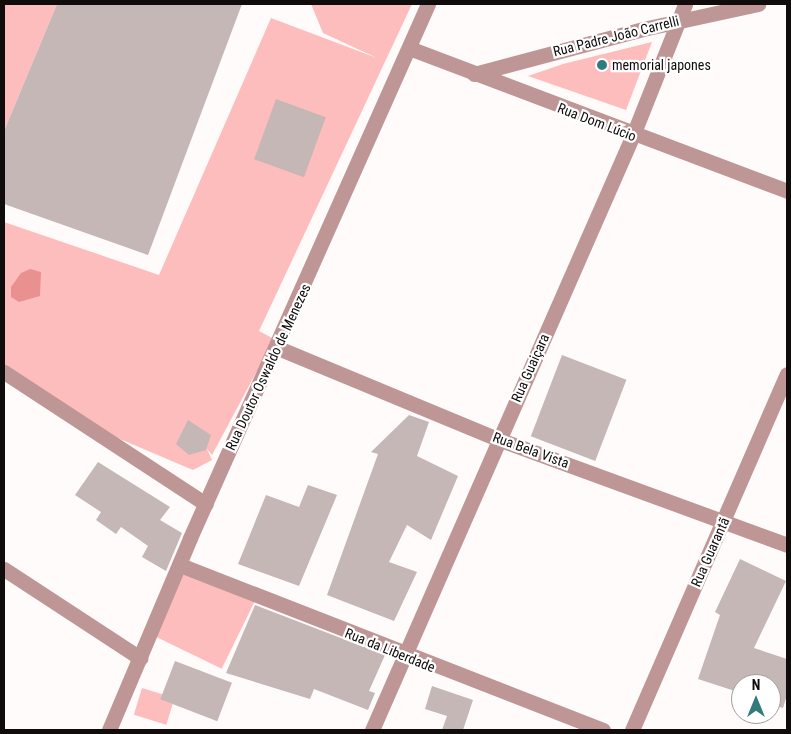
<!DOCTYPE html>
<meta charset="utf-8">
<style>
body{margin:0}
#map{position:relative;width:791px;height:734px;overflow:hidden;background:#fefbfa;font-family:"Roboto Condensed",sans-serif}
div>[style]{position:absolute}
.green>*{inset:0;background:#febdbd;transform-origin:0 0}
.water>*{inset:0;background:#e99091}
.building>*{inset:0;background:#c5b7b6;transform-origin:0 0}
.minor>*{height:15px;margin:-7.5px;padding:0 7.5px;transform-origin:7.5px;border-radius:7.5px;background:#be9695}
.dots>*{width:14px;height:14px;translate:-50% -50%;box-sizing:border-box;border:2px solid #fff;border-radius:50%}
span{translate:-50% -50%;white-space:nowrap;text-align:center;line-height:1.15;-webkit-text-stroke:4.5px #fff;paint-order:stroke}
.street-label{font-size:14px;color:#110c0c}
.poi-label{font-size:14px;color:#110c0c}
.left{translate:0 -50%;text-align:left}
.frame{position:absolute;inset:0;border:5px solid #110c0c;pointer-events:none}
.north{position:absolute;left:731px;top:674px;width:50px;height:50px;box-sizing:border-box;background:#fff;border:1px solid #a09e9e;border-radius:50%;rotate:0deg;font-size:14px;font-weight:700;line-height:20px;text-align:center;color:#110c0c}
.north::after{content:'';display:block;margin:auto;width:18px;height:22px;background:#317a7d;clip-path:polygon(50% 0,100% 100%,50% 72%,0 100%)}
</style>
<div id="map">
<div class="green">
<i style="clip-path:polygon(4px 4px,57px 4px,4px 131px)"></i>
<i style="clip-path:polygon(311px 4px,412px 4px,259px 331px,274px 339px,212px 455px,207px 449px,212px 460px,193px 470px,87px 425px,4px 370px,4px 222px,159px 275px,271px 18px,377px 58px,323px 33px)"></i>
<i style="clip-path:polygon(652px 42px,626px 110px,528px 76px,563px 64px)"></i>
<i style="left:180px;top:565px;width:83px;height:75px;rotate:26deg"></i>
<i style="left:142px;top:688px;width:34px;height:28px;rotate:17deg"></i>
</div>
<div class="water">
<i style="clip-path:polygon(30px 269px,41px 272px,40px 296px,19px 302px,11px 297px,11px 287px,21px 273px)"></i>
</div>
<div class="building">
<i style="clip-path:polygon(57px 4px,242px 4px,148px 255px,4px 204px,4px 131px)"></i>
<i style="left:276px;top:99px;width:53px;height:64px;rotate:20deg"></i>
<i style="left:562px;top:355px;width:69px;height:87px;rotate:21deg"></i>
<i style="clip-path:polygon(409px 415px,429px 422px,417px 456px,458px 476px,431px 540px,407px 525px,389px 562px,417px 572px,394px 621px,327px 595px,378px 454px,371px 452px)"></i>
<i style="clip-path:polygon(188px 420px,211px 435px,206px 450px,189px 455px,176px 444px)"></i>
<i style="clip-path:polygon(98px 462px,170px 507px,160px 520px,182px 533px,166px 571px,142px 557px,148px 546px,121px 527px,116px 534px,96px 520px,101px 512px,75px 495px)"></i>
<i style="clip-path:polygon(308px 485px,337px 495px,299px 586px,238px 564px,266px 495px,299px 507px)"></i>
<i style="clip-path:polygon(740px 559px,786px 581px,754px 648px,787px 659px,787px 695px,783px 708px,771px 704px,771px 684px,741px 684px,741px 693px,698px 679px,720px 615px,715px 612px)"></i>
<i style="clip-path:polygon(255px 605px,385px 655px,369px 691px,375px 693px,368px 710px,314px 689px,310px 699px,226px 673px)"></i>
<i style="left:175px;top:661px;width:61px;height:41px;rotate:21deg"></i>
<i style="clip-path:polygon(432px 686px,473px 700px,463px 730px,442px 730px,447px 716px,425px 709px)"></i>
</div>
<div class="minor">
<i style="left:409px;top:48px;width:404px;rotate:20.7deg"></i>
<i style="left:474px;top:74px;width:175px;rotate:-14.9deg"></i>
<i style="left:643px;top:29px;width:118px;rotate:-12.3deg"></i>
<i style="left:278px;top:348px;width:238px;rotate:22.5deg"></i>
<i style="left:498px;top:439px;width:308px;rotate:20.1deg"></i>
<i style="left:4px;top:372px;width:241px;rotate:33.2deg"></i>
<i style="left:180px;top:565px;width:454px;rotate:21.3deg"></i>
<i style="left:4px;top:569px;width:163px;rotate:33.2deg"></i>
<i style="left:109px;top:730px;width:208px;rotate:-67.1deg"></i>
<i style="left:190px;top:538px;width:585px;rotate:-65.98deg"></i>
<i style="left:372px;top:730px;width:650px;rotate:-66.32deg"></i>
<i style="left:633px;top:135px;width:141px;rotate:-68.3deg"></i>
<i style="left:632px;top:730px;width:388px;rotate:-66.5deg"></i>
</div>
<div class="dots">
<i style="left:602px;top:65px;background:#317a7d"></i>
</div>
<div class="street-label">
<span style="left:616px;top:36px;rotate:-14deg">Rua Padre João Carrelli</span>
<span style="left:597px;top:122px;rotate:21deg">Rua Dom Lúcio</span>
<span style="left:268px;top:367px;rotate:-65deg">Rua Doutor Oswaldo de Menezes</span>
<span style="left:530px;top:368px;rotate:-66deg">Rua Guaiçara</span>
<span style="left:531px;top:450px;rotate:20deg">Rua Bela Vista</span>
<span style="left:710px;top:552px;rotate:-66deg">Rua Guarantã</span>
<span style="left:390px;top:650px;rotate:22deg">Rua da Liberdade</span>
</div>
<div class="poi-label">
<span class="left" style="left:612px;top:65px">memorial japones</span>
</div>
<div class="frame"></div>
<div class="north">N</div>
</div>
